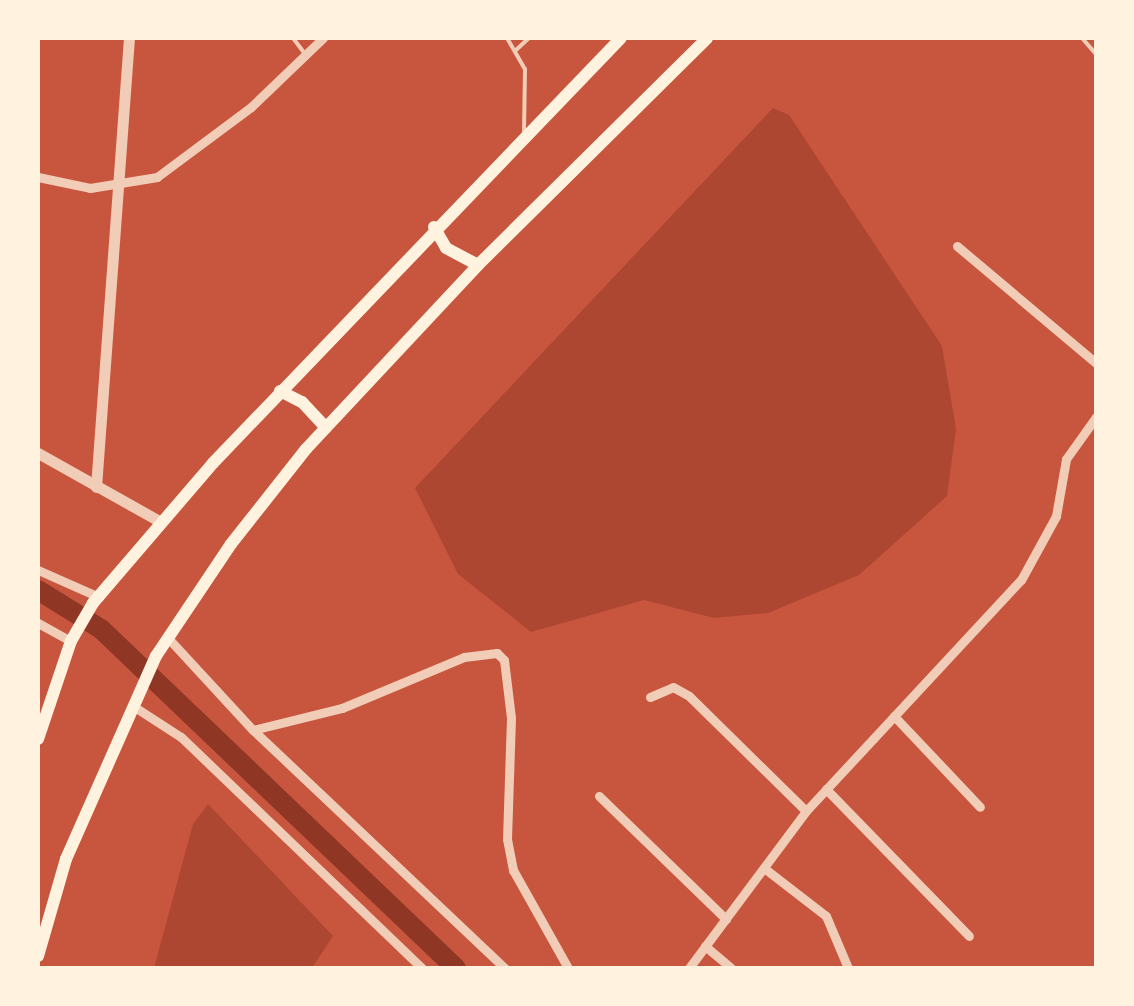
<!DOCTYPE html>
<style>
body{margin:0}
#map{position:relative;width:1134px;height:1006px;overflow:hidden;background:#c8553d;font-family:"Fira Sans",sans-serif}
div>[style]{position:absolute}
.green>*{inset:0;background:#ae4732}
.canal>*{height:20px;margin:-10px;padding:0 10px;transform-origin:10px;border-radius:10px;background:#8f3625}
.service>*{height:4px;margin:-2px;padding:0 2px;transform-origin:2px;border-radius:2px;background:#f1ccb7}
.minor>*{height:9px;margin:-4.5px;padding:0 4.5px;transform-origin:4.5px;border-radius:4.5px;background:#f1ccb7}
.tertiary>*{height:11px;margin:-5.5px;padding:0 5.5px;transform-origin:5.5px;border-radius:5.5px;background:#f1ccb7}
.secondary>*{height:12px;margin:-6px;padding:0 6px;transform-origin:6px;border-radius:6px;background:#fff3e0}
span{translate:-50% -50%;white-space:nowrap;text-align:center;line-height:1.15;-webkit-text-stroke:10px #fff3e0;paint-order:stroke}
.frame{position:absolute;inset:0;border:40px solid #fff3e0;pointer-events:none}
</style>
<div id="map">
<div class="green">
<i style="clip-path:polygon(773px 108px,789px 115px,942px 346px,956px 429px,947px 496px,859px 575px,768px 613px,714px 618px,644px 600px,531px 632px,458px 574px,415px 488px)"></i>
<i style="clip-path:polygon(208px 804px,333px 936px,312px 968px,154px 968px,193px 824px)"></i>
</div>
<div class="canal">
<i style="left:38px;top:590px;width:74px;rotate:31.8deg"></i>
<i style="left:101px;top:629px;width:491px;rotate:43.7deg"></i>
</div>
<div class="service">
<i style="left:293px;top:38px;width:20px;rotate:53deg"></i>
<i style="left:507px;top:38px;width:36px;rotate:60deg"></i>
<i style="left:525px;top:69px;width:64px;rotate:90.9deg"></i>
<i style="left:1082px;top:38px;width:21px;rotate:49deg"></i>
<i style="left:515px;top:51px;width:19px;rotate:-43deg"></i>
<i style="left:38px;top:152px;width:25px;rotate:90deg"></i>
</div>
<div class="minor">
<i style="left:38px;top:177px;width:53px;rotate:11.9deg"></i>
<i style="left:90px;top:188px;width:68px;rotate:-9.3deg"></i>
<i style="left:157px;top:177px;width:117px;rotate:-36.7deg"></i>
<i style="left:251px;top:107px;width:100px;rotate:-43.8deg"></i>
<i style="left:957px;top:246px;width:182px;rotate:40.1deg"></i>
<i style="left:38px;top:570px;width:67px;rotate:23.9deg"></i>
<i style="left:38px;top:623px;width:38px;rotate:29deg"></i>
<i style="left:168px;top:638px;width:125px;rotate:47.3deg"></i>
<i style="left:253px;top:730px;width:347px;rotate:43.4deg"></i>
<i style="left:650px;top:697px;width:25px;rotate:-23deg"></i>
<i style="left:673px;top:687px;width:18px;rotate:29deg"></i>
<i style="left:689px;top:696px;width:164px;rotate:44.5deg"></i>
<i style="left:133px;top:706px;width:57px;rotate:32.9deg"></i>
<i style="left:181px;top:737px;width:334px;rotate:43.8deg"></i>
<i style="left:894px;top:716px;width:125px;rotate:46.6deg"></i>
<i style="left:253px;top:730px;width:92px;rotate:-13.9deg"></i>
<i style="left:342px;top:708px;width:132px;rotate:-22.7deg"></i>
<i style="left:464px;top:657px;width:33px;rotate:-7deg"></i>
<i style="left:497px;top:653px;width:10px;rotate:45deg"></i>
<i style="left:504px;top:660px;width:58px;rotate:83.1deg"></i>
<i style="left:511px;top:718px;width:121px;rotate:91.9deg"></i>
<i style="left:507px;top:839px;width:32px;rotate:79deg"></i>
<i style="left:513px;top:870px;width:112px;rotate:60.7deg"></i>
<i style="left:826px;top:789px;width:205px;rotate:45.8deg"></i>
<i style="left:599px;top:796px;width:177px;rotate:44.1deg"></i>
<i style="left:764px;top:868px;width:78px;rotate:37.7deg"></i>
<i style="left:826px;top:916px;width:56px;rotate:67.1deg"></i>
<i style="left:705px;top:946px;width:34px;rotate:40deg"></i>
<i style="left:689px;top:968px;width:196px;rotate:-53.3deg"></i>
<i style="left:806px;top:811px;width:316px;rotate:-47.1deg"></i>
<i style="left:1021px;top:580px;width:73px;rotate:-61.3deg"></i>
<i style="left:1056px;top:516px;width:58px;rotate:-80deg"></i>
<i style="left:1066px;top:459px;width:52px;rotate:-54.5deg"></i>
</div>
<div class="tertiary">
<i style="left:38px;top:453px;width:141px;rotate:29.3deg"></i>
<i style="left:96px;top:487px;width:450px;rotate:-85.8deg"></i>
</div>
<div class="secondary">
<i style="left:434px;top:227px;width:24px;rotate:60deg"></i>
<i style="left:446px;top:248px;width:36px;rotate:28deg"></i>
<i style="left:280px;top:391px;width:25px;rotate:27deg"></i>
<i style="left:302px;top:402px;width:35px;rotate:47deg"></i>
<i style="left:38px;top:739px;width:103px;rotate:-71.4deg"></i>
<i style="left:71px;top:641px;width:44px;rotate:-59.9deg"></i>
<i style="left:93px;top:603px;width:184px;rotate:-49.4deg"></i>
<i style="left:213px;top:463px;width:589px;rotate:-46.17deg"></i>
<i style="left:38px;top:956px;width:101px;rotate:-73.9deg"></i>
<i style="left:66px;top:859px;width:222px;rotate:-66.1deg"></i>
<i style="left:156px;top:656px;width:135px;rotate:-56.2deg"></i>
<i style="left:231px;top:544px;width:121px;rotate:-51.7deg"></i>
<i style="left:306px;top:449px;width:252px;rotate:-46.9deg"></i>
<i style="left:478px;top:265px;width:322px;rotate:-44.7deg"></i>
</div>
<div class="frame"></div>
</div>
